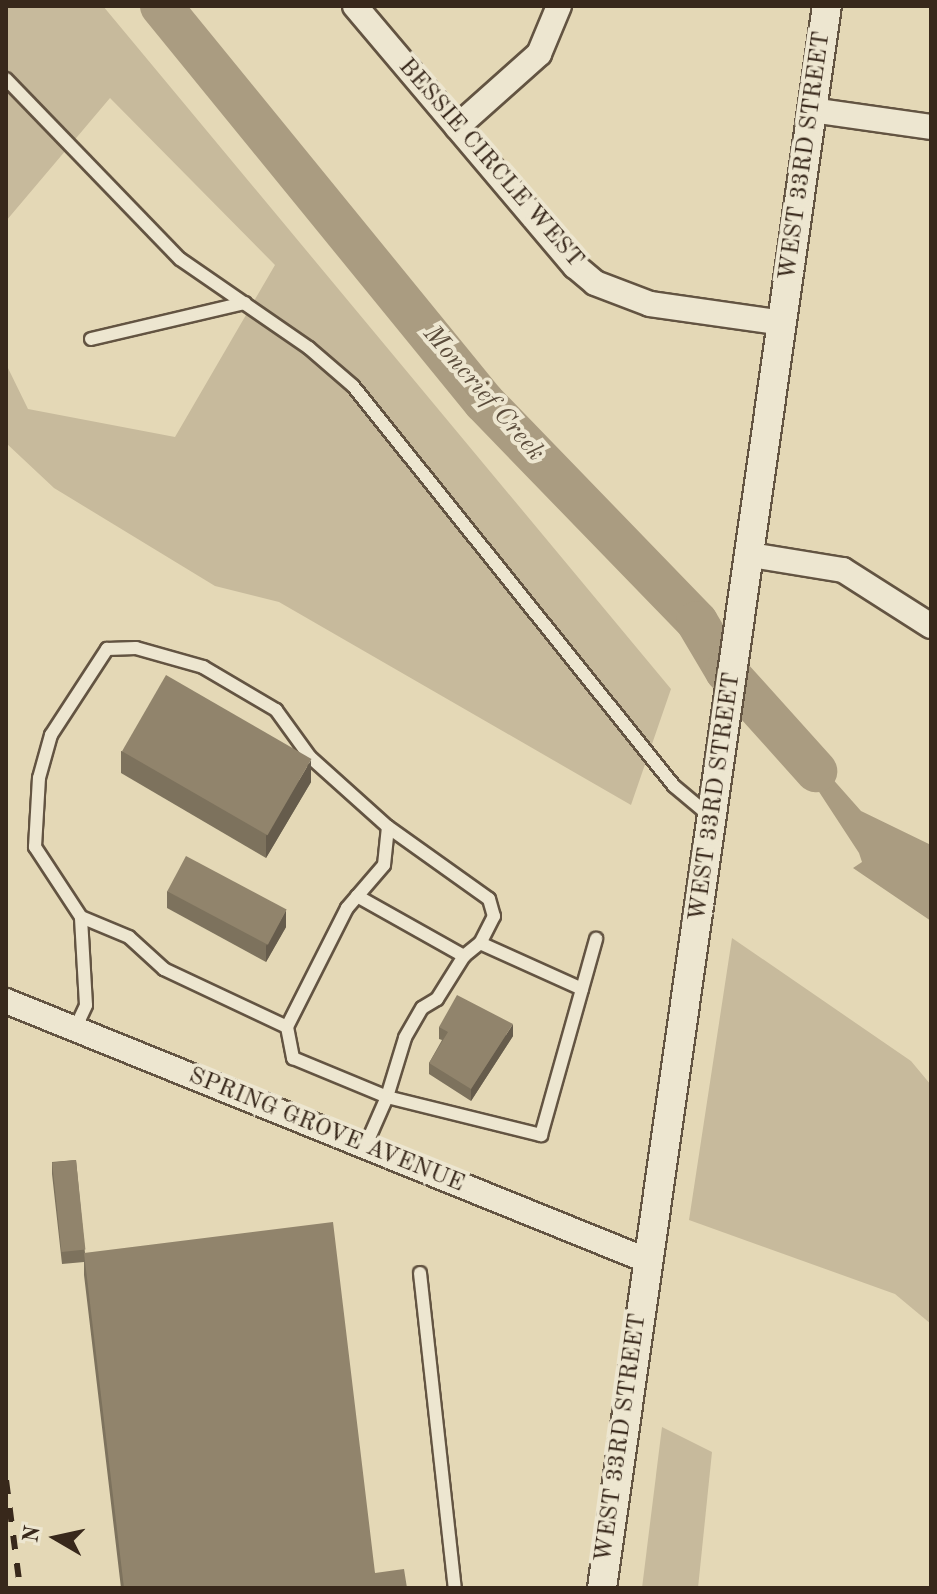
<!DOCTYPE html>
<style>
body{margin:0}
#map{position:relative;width:937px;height:1594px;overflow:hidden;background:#e4d8b6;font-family:"Old Standard TT",serif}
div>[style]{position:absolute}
.green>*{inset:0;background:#c7ba9c}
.water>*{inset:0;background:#aa9c81}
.river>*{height:42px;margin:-21px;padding:0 21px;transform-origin:21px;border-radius:21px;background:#aa9c81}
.roads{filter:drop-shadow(2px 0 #635442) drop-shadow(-2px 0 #635442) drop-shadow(0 2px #635442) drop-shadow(0 -2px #635442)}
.service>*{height:12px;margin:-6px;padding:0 6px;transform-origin:6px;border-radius:6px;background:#ede6d0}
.minor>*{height:24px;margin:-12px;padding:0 12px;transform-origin:12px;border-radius:12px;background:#ede6d0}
.tertiary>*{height:28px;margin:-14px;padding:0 14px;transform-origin:14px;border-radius:14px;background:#ede6d0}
.rail>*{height:6px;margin-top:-3px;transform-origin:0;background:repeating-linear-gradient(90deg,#38281b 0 14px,transparent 0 28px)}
.wall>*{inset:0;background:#7d725d}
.shaded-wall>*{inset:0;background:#665c4c}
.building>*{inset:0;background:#91846c;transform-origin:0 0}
span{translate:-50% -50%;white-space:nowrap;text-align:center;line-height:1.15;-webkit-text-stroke:8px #ede6d0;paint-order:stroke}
.street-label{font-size:24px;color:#38281b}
.water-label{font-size:26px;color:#5a4b3a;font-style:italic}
.frame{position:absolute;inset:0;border:8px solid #38281b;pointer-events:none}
.north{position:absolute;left:16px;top:1498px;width:80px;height:80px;-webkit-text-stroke:6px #ede6d0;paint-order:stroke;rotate:279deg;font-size:22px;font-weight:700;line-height:32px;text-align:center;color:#38281b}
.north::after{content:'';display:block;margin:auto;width:28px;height:36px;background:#38281b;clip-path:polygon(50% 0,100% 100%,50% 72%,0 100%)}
</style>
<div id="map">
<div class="green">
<i style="clip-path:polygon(6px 6px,103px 6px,671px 689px,631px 805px,279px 602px,215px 586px,54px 488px,6px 443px,6px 364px,28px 409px,175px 437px,275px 265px,110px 98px,6px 221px)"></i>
<i style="clip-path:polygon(732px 938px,911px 1061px,931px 1085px,931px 1324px,895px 1294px,689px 1220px)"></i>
<i style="clip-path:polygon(662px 1427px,712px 1452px,698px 1588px,642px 1588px)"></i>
</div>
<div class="water">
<i style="clip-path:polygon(822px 767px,861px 811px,931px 845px,931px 921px,853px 868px,862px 862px,859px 853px,808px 775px)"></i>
</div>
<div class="river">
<i style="left:161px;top:6px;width:511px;rotate:50.8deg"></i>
<i style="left:484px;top:402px;width:306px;rotate:45.9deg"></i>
<i style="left:697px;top:622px;width:57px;rotate:59.4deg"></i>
<i style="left:726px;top:671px;width:135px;rotate:48deg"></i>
</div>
<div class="roads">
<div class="service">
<i style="left:6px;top:79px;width:250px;rotate:46deg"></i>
<i style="left:180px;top:259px;width:157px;rotate:34.6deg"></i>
<i style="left:309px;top:348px;width:58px;rotate:40.8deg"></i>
<i style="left:353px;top:386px;width:513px;rotate:51.25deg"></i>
<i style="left:674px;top:786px;width:48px;rotate:40deg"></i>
<i style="left:91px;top:339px;width:158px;rotate:-13.2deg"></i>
<i style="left:388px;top:827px;width:124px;rotate:35.5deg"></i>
<i style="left:489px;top:899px;width:18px;rotate:74deg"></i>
<i style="left:494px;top:916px;width:30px;rotate:117deg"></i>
<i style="left:480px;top:943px;width:112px;rotate:24.3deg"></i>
<i style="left:357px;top:896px;width:123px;rotate:29.3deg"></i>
<i style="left:480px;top:943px;width:21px;rotate:141deg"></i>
<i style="left:464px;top:956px;width:51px;rotate:122.1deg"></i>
<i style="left:437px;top:999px;width:17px;rotate:149deg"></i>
<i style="left:422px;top:1008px;width:34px;rotate:120deg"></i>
<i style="left:405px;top:1038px;width:62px;rotate:107deg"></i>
<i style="left:387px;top:1097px;width:159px;rotate:13.9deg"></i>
<i style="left:541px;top:1135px;width:204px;rotate:-74.3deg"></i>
<i style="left:287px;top:1027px;width:32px;rotate:79deg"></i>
<i style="left:293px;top:1058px;width:102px;rotate:22.5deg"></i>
<i style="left:387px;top:1097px;width:55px;rotate:113.7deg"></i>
<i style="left:75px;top:1029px;width:26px;rotate:-65deg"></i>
<i style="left:86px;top:1005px;width:88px;rotate:-93.3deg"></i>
<i style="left:81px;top:917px;width:84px;rotate:-123.3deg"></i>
<i style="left:35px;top:847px;width:69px;rotate:-86.7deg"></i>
<i style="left:39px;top:778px;width:45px;rotate:-74.4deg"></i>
<i style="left:51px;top:735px;width:103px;rotate:-56.9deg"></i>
<i style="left:107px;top:649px;width:29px;rotate:-2deg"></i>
<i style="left:136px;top:648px;width:70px;rotate:15.8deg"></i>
<i style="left:203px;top:667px;width:85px;rotate:30.5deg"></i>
<i style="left:276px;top:710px;width:58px;rotate:54.1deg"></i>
<i style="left:310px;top:757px;width:105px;rotate:41.9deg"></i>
<i style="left:388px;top:827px;width:38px;rotate:96deg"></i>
<i style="left:384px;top:865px;width:57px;rotate:130.7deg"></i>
<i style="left:347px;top:908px;width:133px;rotate:116.8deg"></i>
<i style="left:287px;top:1027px;width:136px;rotate:-154.8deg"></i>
<i style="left:164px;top:969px;width:47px;rotate:-137.6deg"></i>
<i style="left:129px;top:937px;width:52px;rotate:-157.4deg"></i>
<i style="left:420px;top:1273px;width:317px;rotate:83.7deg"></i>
</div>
<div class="minor">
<i style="left:355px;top:6px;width:341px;rotate:49.8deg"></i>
<i style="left:575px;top:266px;width:26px;rotate:40deg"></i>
<i style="left:595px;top:283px;width:59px;rotate:20.9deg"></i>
<i style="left:650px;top:304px;width:134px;rotate:8.1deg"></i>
<i style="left:812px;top:110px;width:120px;rotate:8.1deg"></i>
<i style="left:457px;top:127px;width:110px;rotate:-41.7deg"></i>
<i style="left:539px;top:54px;width:52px;rotate:-67.4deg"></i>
<i style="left:751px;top:555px;width:93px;rotate:9.3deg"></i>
<i style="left:843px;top:570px;width:104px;rotate:32.5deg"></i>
<i style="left:6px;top:1001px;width:690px;rotate:22.03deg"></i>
</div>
<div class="tertiary">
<i style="left:602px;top:1588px;width:1598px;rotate:-81.91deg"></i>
</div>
</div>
<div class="rail">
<i style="left:6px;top:1480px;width:109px;rotate:82.6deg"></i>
</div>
<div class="wall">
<i style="clip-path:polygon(121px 751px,311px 782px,266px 858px,121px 773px)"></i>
<i style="clip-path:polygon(167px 891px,286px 927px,266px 962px,167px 908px)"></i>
<i style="clip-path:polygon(439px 1027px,513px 1036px,471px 1101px,429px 1074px,429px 1063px,442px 1040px,439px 1039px)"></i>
<i style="clip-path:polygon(76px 1160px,85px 1253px,375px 1573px,407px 1588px,121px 1588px,84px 1275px,84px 1262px,62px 1264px,52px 1174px,52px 1162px)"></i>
</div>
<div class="shaded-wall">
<i style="clip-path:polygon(311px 760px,311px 782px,266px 858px,266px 836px)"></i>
<i style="clip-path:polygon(286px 910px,286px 927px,266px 962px,266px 946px)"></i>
<i style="clip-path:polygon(513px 1024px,513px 1036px,471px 1101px,471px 1089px)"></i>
</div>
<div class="building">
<i style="left:166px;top:675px;width:168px;height:88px;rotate:30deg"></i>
<i style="left:186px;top:856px;width:114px;height:40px;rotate:28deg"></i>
<i style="clip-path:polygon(457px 995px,513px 1024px,471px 1089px,429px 1063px,448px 1032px,439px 1027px)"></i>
<i style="left:76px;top:1160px;width:90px;height:24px;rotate:84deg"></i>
<i style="clip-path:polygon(333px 1222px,375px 1573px,404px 1569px,407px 1588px,124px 1588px,84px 1253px)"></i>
</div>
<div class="street-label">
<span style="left:806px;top:156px;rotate:-82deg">WEST 33RD STREET</span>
<span style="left:490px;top:164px;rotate:49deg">BESSIE CIRCLE WEST</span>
<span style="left:716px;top:797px;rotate:-82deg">WEST 33RD STREET</span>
<span style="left:326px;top:1131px;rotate:22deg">SPRING GROVE AVENUE</span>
<span style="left:622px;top:1438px;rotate:-82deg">WEST 33RD STREET</span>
</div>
<div class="water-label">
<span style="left:483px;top:394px;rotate:49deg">Moncrief Creek</span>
</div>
<div class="frame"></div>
<div class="north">N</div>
</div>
